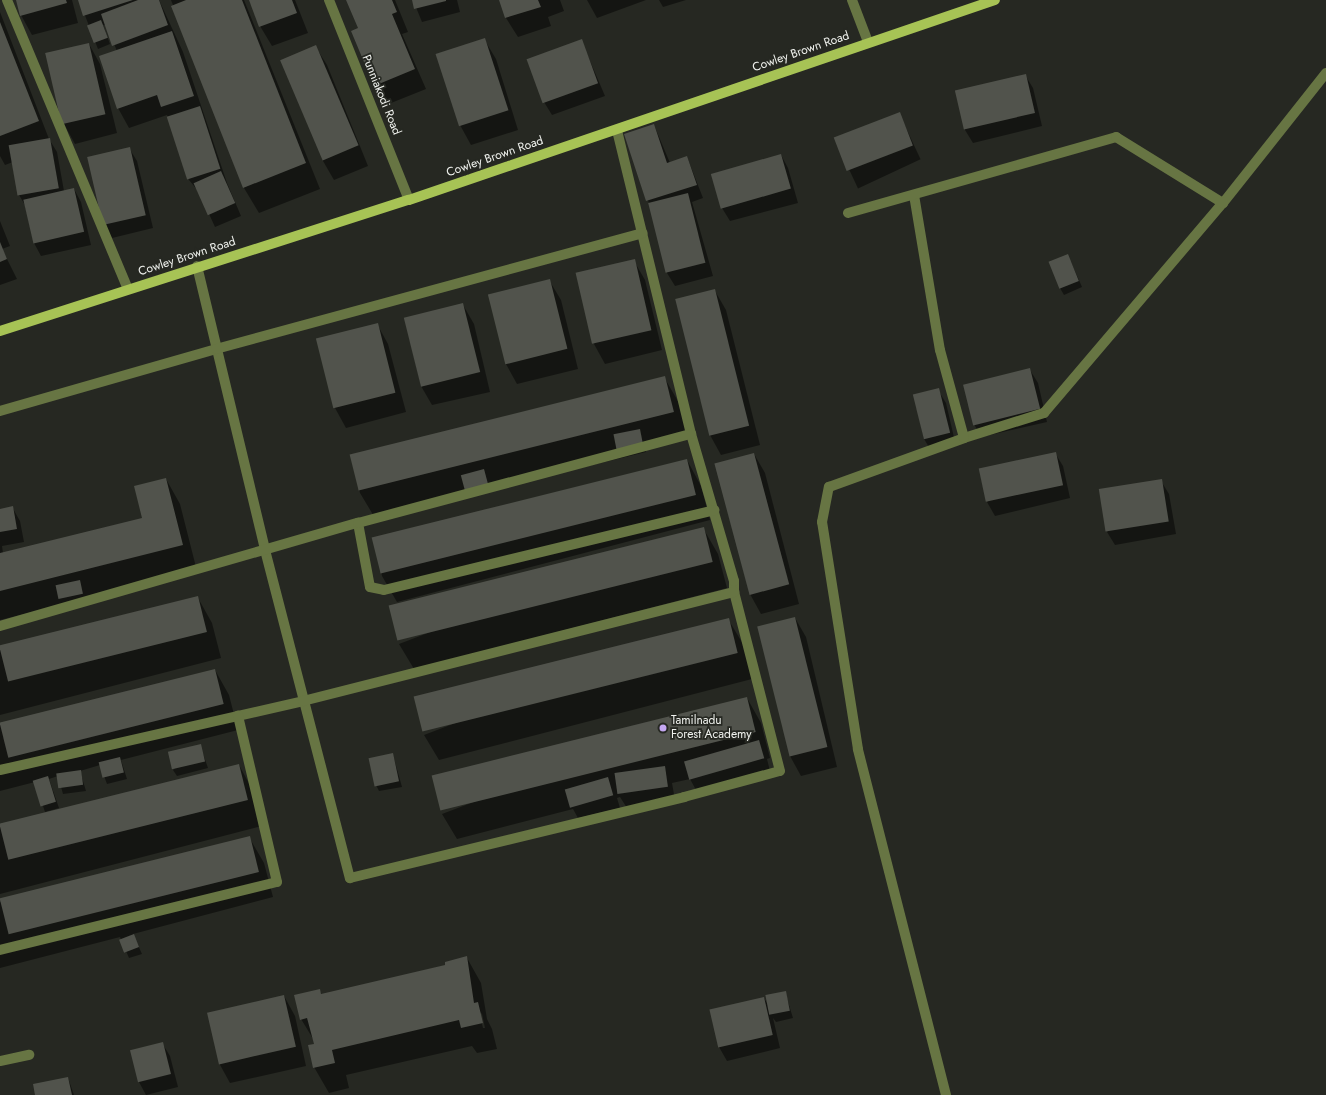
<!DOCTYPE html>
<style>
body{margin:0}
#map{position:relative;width:1326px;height:1095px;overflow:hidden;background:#262822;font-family:Jost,sans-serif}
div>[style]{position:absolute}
.shadow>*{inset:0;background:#0007;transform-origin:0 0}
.building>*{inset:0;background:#51534c;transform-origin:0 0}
.lane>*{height:10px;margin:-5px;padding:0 5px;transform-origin:5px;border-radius:5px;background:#677543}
.street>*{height:10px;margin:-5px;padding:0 5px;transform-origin:5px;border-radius:5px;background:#677543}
.primary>*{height:10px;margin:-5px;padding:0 5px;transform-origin:5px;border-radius:5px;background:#a7c355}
.dots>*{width:11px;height:11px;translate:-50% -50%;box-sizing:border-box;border:2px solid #262822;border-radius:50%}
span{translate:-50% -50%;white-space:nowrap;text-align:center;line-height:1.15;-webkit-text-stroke:3.5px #262822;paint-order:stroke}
.street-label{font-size:12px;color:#f0f2ee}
.poi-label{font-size:12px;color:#f0f2ee}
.left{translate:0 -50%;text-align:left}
</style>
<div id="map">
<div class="shadow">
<i style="clip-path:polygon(17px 0,72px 0,78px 23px,32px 35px,21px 15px)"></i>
<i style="clip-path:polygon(79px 0,159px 0,183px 52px,227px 183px,241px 216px,215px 227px,199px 192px,189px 180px,167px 115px,129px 128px,118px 108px,117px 51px,106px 25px,103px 25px,110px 44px,98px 49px)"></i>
<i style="clip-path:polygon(171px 0,244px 0,320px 189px,259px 213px,244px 188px)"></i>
<i style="clip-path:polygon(250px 0,295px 0,308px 33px,272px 46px,260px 26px)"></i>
<i style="clip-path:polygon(347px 0,395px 0,408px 32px,402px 34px,426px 89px,386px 105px,375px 86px,352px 31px,359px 29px)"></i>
<i style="clip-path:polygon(413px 0,457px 0,460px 12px,422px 22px)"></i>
<i style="clip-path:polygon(500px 0,560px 0,564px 11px,548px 17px,551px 26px,518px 37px,506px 18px)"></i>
<i style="clip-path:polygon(587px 0,646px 0,597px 18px)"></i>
<i style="clip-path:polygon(659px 0,686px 0,663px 7px)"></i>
<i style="clip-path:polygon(0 12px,49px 139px,57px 152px,64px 191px,74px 189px,81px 202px,91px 245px,41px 256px,34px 243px,25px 205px,19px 195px,13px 162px,5px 165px,0 156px)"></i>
<i style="clip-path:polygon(484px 39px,496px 59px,518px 130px,471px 145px,460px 125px)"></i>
<i style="clip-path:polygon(581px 40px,605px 96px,552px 115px,544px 102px)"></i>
<i style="clip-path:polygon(89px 44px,100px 64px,117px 133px,75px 144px,64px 124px)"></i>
<i style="clip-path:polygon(315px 46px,327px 65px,368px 166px,334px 180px,323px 161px)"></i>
<i style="clip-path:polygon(1025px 75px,1033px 88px,1042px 126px,973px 143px,965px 130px,956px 92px)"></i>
<i style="left:899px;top:113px;width:51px;height:69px;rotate:65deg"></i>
<i style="clip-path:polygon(654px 125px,670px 163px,687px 157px,703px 198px,692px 202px,713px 276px,675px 286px,667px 273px,650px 206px,625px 135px)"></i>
<i style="clip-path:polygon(129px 148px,137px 161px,153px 228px,112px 238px,104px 225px)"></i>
<i style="clip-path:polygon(781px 155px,788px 168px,798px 203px,730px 221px,722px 208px,713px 174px)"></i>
<i style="clip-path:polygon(0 221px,10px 246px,2px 249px,17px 279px,0 285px)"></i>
<i style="clip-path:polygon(634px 261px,645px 280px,662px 350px,605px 364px,594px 344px)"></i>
<i style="clip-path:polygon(1071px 262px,1082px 287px,1064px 295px,1060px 288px)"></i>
<i style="clip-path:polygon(549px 280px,561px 300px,578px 369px,517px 384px,506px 364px)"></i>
<i style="clip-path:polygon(715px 291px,726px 310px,760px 445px,721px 455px,710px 435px)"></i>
<i style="clip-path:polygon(463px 305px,474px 324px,490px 392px,432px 405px,421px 386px,405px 319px)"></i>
<i style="clip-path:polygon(377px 324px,388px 344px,406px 412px,346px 428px,335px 408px,318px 339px)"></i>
<i style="clip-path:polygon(1030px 370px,1038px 383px,1047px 422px,981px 437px,974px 424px)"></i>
<i style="clip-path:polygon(664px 377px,679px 403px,688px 437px,645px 448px,646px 452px,375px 518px,360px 493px,351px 458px)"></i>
<i style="clip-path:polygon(938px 390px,946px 403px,956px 446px,932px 452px,924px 439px,914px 395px)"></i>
<i style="clip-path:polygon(1055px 453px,1063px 466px,1070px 498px,995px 516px,987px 502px)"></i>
<i style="clip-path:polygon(754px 454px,765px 473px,799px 604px,761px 614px,750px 594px)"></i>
<i style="clip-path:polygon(687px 460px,701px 486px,710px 520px,397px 602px,382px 576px,375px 543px)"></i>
<i style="clip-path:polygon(166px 479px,180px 504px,197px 571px,0 620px,0 510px,12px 507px,20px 521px,24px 542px,2px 546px,3px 553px,143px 519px)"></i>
<i style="clip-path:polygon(1161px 481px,1169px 494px,1176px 534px,1115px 545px,1107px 532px)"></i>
<i style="clip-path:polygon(703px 528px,718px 554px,727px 588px,414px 669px,399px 644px)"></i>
<i style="clip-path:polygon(198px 598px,212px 623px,221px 658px,0 715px,0 649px)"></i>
<i style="clip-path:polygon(795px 618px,806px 637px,837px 767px,801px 776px,790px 756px)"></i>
<i style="clip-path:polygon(728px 619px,743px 644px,752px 679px,439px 760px,424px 735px)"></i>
<i style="clip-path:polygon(215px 670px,229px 695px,238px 730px,121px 760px,127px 779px,107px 784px,100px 765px,80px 771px,86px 791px,63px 794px,58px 776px,49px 779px,59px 808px,45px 812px,35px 782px,0 791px,0 725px)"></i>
<i style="clip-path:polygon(747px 698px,761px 723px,770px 758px,767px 759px,770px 771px,696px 790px,690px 779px,672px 783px,675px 800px,627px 808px,620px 797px,617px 798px,620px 808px,578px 818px,573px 809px,457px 839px,442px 814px)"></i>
<i style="clip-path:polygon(200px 745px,208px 768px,177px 776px,173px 770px)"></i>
<i style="clip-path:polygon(393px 755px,402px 787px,379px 791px,376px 785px)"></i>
<i style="clip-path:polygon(239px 765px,253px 791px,262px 826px,0 894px,0 827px)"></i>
<i style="clip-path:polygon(249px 837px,264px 863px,273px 897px,133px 934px,142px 954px,129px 958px,120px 937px,0 968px,0 902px)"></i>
<i style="clip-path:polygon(evenodd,467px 958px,481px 983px,487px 1019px,492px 1029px,497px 1049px,477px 1053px,472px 1046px,346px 1075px,349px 1088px,329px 1093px,314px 1067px,315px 1042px,301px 1019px,319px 990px,322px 995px,447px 965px,467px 958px,479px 1011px,482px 1014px,485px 1028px,483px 1028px,479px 1011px)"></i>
<i style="clip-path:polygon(785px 992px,793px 1018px,776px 1022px,773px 1018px,780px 1048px,727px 1061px,719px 1047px,764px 998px,770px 1008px)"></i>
<i style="clip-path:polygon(284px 996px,295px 1016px,306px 1066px,230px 1083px,219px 1063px)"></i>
<i style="clip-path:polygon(162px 1043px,170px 1056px,178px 1087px,146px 1095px,139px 1082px)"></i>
<i style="clip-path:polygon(68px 1078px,74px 1095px,36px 1095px)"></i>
</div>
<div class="building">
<i style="clip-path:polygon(16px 0,66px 0,67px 3px,20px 16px)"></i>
<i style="clip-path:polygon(78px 0,133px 0,83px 16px)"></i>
<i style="clip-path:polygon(138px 0,159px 0,168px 25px,112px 46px,101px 14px)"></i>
<i style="clip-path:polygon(186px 0,242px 0,306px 163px,243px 188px,171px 6px)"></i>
<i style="clip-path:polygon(249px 0,292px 0,297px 13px,259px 27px)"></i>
<i style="clip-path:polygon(346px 0,392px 0,397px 12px,392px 14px,415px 69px,374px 86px,351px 31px,358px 28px)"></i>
<i style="clip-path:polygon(412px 0,446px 0,446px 1px,414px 9px)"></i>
<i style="clip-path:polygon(499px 0,538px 0,541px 7px,505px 18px)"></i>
<i style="left:101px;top:20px;width:19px;height:15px;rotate:69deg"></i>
<i style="clip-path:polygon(0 22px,39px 121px,0 136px)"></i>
<i style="clip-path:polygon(172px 31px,194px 96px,161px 107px,157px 95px,117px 109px,99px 56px)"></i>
<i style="left:485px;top:38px;width:76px;height:52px;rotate:72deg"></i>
<i style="left:582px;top:39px;width:47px;height:59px;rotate:70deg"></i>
<i style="left:89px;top:43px;width:73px;height:45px;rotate:77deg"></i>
<i style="left:316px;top:45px;width:109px;height:39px;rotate:67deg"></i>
<i style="left:1026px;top:74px;width:40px;height:73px;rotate:77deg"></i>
<i style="left:200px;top:106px;width:66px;height:35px;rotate:72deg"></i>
<i style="left:900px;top:112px;width:36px;height:71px;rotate:69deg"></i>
<i style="clip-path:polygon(654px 124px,667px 163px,687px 156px,697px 185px,646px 201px,624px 134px)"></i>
<i style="left:50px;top:138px;width:51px;height:42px;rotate:80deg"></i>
<i style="left:130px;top:147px;width:70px;height:44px;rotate:77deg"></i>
<i style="left:781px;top:154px;width:36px;height:73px;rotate:74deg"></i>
<i style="left:221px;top:171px;width:35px;height:30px;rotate:66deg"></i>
<i style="left:74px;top:188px;width:45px;height:52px;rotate:77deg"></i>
<i style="left:688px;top:193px;width:72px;height:41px;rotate:76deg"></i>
<i style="clip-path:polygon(0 242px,7px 259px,0 262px)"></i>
<i style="left:1068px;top:254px;width:29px;height:21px;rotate:68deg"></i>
<i style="left:635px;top:259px;width:73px;height:61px;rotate:77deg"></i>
<i style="left:550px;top:279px;width:72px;height:64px;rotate:76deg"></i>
<i style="left:715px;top:289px;width:141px;height:41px;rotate:76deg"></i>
<i style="left:463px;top:303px;width:71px;height:61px;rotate:76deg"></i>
<i style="left:378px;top:323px;width:72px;height:64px;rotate:76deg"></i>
<i style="left:1030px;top:368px;width:42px;height:69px;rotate:76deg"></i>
<i style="left:665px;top:376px;width:37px;height:325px;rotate:76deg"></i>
<i style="left:939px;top:388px;width:46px;height:27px;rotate:76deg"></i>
<i style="left:640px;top:429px;width:16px;height:27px;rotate:79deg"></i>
<i style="left:1056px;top:452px;width:34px;height:79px;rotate:78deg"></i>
<i style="left:754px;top:453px;width:136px;height:41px;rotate:75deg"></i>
<i style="left:687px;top:459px;width:37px;height:325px;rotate:76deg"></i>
<i style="left:484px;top:469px;width:16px;height:24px;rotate:75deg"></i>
<i style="clip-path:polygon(166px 478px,183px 545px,0 591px,0 553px,142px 518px,134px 486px)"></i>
<i style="left:1162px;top:479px;width:43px;height:64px;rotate:81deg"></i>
<i style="clip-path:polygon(13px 506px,17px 529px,0 532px,0 509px)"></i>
<i style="left:704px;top:527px;width:36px;height:325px;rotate:76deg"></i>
<i style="left:80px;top:580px;width:14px;height:25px;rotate:78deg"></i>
<i style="left:198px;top:596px;width:37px;height:205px;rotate:76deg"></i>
<i style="left:795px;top:617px;width:134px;height:39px;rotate:76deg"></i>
<i style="left:729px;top:618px;width:36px;height:325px;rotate:76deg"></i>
<i style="left:215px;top:669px;width:36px;height:222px;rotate:76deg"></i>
<i style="left:747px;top:697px;width:36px;height:325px;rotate:76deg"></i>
<i style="left:759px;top:740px;width:19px;height:78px;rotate:74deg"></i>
<i style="left:201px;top:744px;width:18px;height:34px;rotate:77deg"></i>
<i style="left:393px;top:753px;width:29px;height:25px;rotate:78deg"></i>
<i style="left:120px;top:757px;width:16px;height:22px;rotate:76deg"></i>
<i style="left:239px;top:764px;width:37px;height:247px;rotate:76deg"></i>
<i style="left:665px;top:766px;width:21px;height:51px;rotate:82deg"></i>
<i style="left:81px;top:770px;width:15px;height:25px;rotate:82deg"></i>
<i style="left:48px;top:776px;width:27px;height:16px;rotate:73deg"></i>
<i style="left:608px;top:777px;width:19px;height:45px;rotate:74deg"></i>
<i style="left:250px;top:836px;width:37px;height:258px;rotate:76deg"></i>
<i style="left:134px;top:934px;width:14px;height:16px;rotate:69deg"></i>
<i style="clip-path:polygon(467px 956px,474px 1003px,478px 1002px,483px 1023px,461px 1028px,459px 1020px,332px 1050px,335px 1063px,313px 1068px,308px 1045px,314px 1044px,307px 1018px,300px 1020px,294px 995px,320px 989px,321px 994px,445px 965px,445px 962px)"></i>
<i style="left:786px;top:991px;width:20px;height:21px;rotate:79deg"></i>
<i style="left:284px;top:995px;width:53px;height:79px;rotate:77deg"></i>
<i style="left:764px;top:997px;width:39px;height:56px;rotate:77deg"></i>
<i style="left:163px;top:1042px;width:33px;height:34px;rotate:76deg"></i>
<i style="clip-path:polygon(68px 1077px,72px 1095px,35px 1095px,33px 1084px)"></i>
</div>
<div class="lane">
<i style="left:852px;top:0;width:45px;rotate:69.1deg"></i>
<i style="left:946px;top:1095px;width:357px;rotate:-104.3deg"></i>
<i style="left:858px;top:749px;width:230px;rotate:-99deg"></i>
<i style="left:822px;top:522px;width:36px;rotate:-79deg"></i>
<i style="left:829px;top:487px;width:144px;rotate:-19.9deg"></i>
<i style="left:964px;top:438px;width:84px;rotate:-17.4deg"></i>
<i style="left:1044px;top:413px;width:276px;rotate:-49.6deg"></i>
<i style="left:1223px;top:203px;width:166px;rotate:-51.6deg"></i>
</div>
<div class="street">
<i style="left:7px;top:0;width:313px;rotate:67.3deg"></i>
<i style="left:329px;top:0;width:215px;rotate:68.2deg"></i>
<i style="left:914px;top:195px;width:157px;rotate:80.5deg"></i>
<i style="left:940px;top:350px;width:91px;rotate:74.7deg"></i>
<i style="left:848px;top:213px;width:279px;rotate:-15.8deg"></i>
<i style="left:1116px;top:137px;width:126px;rotate:31.7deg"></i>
<i style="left:197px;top:266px;width:292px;rotate:76.5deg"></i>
<i style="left:265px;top:550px;width:339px;rotate:75.5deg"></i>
<i style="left:350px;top:878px;width:344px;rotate:-13.6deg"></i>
<i style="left:684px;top:797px;width:99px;rotate:-15.2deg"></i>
<i style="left:780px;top:771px;width:185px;rotate:-104.4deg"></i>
<i style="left:734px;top:592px;width:11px;rotate:-90deg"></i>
<i style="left:734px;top:581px;width:153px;rotate:-106.3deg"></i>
<i style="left:691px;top:434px;width:313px;rotate:-103.7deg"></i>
<i style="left:0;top:411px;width:225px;rotate:-16deg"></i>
<i style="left:216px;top:349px;width:442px;rotate:-15.2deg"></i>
<i style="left:358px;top:523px;width:65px;rotate:79.4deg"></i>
<i style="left:370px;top:587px;width:14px;rotate:12deg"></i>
<i style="left:384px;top:590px;width:340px;rotate:-13.6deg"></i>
<i style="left:0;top:626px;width:373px;rotate:-16.1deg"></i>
<i style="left:358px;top:523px;width:345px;rotate:-15deg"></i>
<i style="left:0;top:770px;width:311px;rotate:-12.8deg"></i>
<i style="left:303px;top:701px;width:445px;rotate:-14.2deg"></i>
<i style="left:0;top:950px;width:285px;rotate:-13.8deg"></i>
<i style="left:277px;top:882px;width:171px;rotate:-103.2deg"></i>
<i style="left:0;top:1061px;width:30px;rotate:-12deg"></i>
</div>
<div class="primary">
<i style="left:0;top:331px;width:429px;rotate:-17.8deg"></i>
<i style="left:409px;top:200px;width:619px;rotate:-18.84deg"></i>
</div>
<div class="dots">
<i style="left:663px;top:728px;background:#c4a7f1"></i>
</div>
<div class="street-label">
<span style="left:801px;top:52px;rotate:-19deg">Cowley Brown Road</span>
<span style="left:381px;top:95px;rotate:68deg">Punniakodi Road</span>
<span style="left:495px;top:157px;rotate:-19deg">Cowley Brown Road</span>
<span style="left:187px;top:257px;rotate:-18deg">Cowley Brown Road</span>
</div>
<div class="poi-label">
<span class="left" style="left:671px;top:728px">Tamilnadu<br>Forest Academy</span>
</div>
</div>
